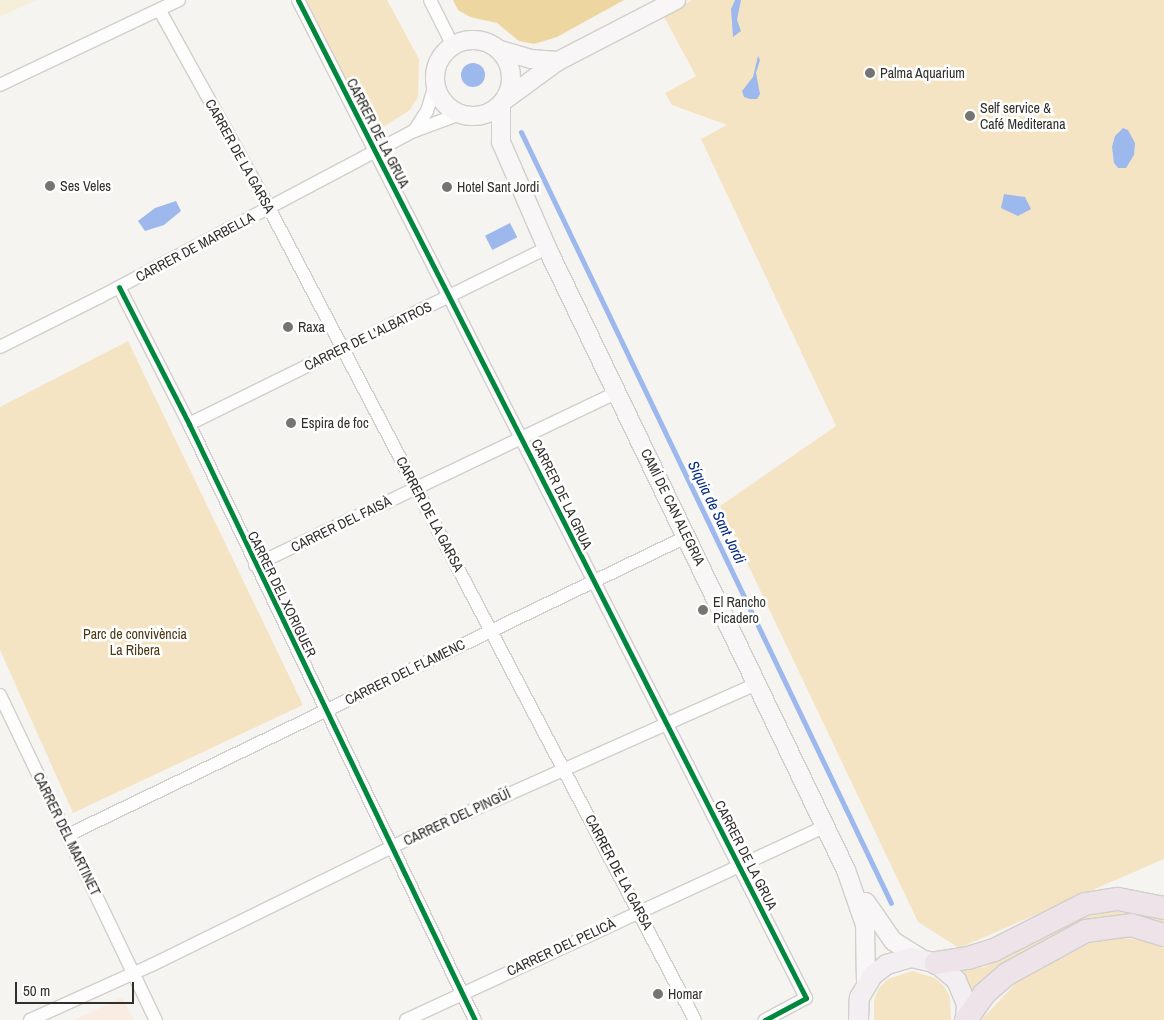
<!DOCTYPE html>
<meta charset="utf-8">
<style>
body{margin:0}
#map{position:relative;width:1164px;height:1020px;overflow:hidden;background:#f6f4f0;font-family:"Archivo Narrow",sans-serif}
div>[style]{position:absolute}
.education>*{inset:0;background:#f9ece3}
.green>*{inset:0;background:#f4e4c3}
.forest>*{inset:0;background:#eed6a1}
.sand>*{inset:0;background:#f5efd9}
.water>*{inset:0;background:#9db8ed;transform-origin:0 0}
.round{border-radius:50%}
.stream>*{height:5px;margin:-2.5px;padding:0 2.5px;transform-origin:2.5px;border-radius:2.5px;background:#9db8ed}
.roads{filter:drop-shadow(1px 0 #d0cfcb) drop-shadow(-1px 0 #d0cfcb) drop-shadow(0 1px #d0cfcb) drop-shadow(0 -1px #d0cfcb)}
.street>*{height:12px;margin:-6px;padding:0 6px;transform-origin:6px;border-radius:6px;background:#fefdfd}
.secondary>*{height:18px;margin:-9px;padding:0 9px;transform-origin:9px;border-radius:9px;background:#f9f6f7}
.secondary>.ring{margin:-9px;padding:0;box-sizing:content-box;background:none;border:18px solid #f9f6f7;border-radius:50%}
.primary>*{height:19px;margin:-9.5px;padding:0 9.5px;transform-origin:9.5px;border-radius:9.5px;background:#f3eef1}
.highway>*{height:22px;margin:-11px;padding:0 11px;transform-origin:11px;border-radius:11px;background:#ede3e8}
.cycleway>*{height:5px;margin:-2.5px;padding:0 2.5px;transform-origin:2.5px;border-radius:2.5px;background:#00873e}
.dots>*{width:14px;height:14px;translate:-50% -50%;box-sizing:border-box;border:2px solid #fff;border-radius:50%}
span{translate:-50% -50%;white-space:nowrap;text-align:center;line-height:1.15;-webkit-text-stroke:5px #fff;paint-order:stroke}
.poi-label{font-size:14px;color:#302f2c}
.left{translate:0 -50%;text-align:left}
.street-label{font-size:14px;color:#302f2c}
.park-label{font-size:14px;color:#49370f}
.water-label{font-size:15px;color:#032980;font-style:italic}
.scale{position:absolute;left:15px;top:982px;width:119px;height:22px;box-sizing:border-box;border:2px solid #302f2c;border-top:0;padding-left:6px;font-size:15px;line-height:18px;white-space:nowrap;color:#302f2c;-webkit-text-stroke:4px #fff;paint-order:stroke}
</style>
<div id="map">
<div class="education">
<i style="clip-path:polygon(122px 997px,134px 1020px,75px 1020px)"></i>
</div>
<div class="green">
<i style="clip-path:polygon(306px 0,387px 0,419px 59px,418px 97px,410px 110px,372px 134px)"></i>
<i style="clip-path:polygon(692px 0,1164px 0,1164px 859px,959px 948px,918px 922px,720px 506px,836px 426px,701px 139px,727px 125px,672px 105px,665px 93px,696px 76px,664px 17px)"></i>
<i style="clip-path:polygon(128px 341px,303px 705px,73px 813px,0 650px,0 407px)"></i>
<i style="clip-path:polygon(1104px 911px,1151px 914px,1164px 919px,1164px 925px,1135px 917px,972px 993px,963px 969px,985px 967px,1071px 922px)"></i>
<i style="clip-path:polygon(1115px 937px,1141px 940px,1164px 948px,1164px 1020px,981px 1020px,1018px 981px,1088px 944px)"></i>
<i style="clip-path:polygon(912px 971px,935px 978px,944px 986px,950px 997px,951px 1020px,874px 1020px,874px 1000px,879px 988px,888px 979px)"></i>
</div>
<div class="forest">
<i style="clip-path:polygon(453px 0,624px 0,557px 37px,534px 44px,519px 41px,497px 23px,470px 17px,458px 10px)"></i>
</div>
<div class="sand">
<i style="clip-path:polygon(0 0,36px 0,0 17px)"></i>
</div>
<div class="water">
<i style="clip-path:polygon(735px 0,741px 0,737px 20px,741px 31px,733px 37px,731px 9px)"></i>
<i style="clip-path:polygon(758px 56px,760px 60px,756px 73px,760px 94px,757px 99px,750px 99px,744px 97px,742px 91px,753px 77px)"></i>
<i class="round" style="left:461px;top:63px;width:24px;height:24px"></i>
<i style="clip-path:polygon(1123px 128px,1128px 130px,1135px 143px,1134px 155px,1126px 168px,1118px 168px,1114px 163px,1112px 147px,1115px 136px)"></i>
<i style="clip-path:polygon(1004px 194px,1025px 197px,1031px 209px,1018px 216px,1001px 208px)"></i>
<i style="clip-path:polygon(176px 201px,181px 211px,164px 225px,145px 231px,138px 221px,155px 208px)"></i>
<i style="left:510px;top:223px;width:16px;height:28px;rotate:63deg"></i>
</div>
<div class="stream">
<i style="left:521px;top:132px;width:855px;rotate:64.36deg"></i>
</div>
<div class="roads">
<div class="street">
<i style="left:298px;top:0;width:1120px;rotate:63.02deg"></i>
<i style="left:806px;top:998px;width:47px;rotate:151.8deg"></i>
<i style="left:430px;top:0;width:49px;rotate:63.4deg"></i>
<i style="left:160px;top:11px;width:225px;rotate:61deg"></i>
<i style="left:269px;top:208px;width:917px;rotate:62.32deg"></i>
<i style="left:0;top:85px;width:198px;rotate:-25.4deg"></i>
<i style="left:414px;top:131px;width:24px;rotate:-57deg"></i>
<i style="left:427px;top:111px;width:27px;rotate:-73deg"></i>
<i style="left:119px;top:287px;width:154px;rotate:62.9deg"></i>
<i style="left:189px;top:424px;width:661px;rotate:64.37deg"></i>
<i style="left:0;top:347px;width:112px;rotate:-26.6deg"></i>
<i style="left:100px;top:297px;width:355px;rotate:-27.9deg"></i>
<i style="left:414px;top:131px;width:49px;rotate:-20.3deg"></i>
<i style="left:189px;top:424px;width:399px;rotate:-26.2deg"></i>
<i style="left:255px;top:565px;width:401px;rotate:-25.5deg"></i>
<i style="left:0;top:695px;width:361px;rotate:64.4deg"></i>
<i style="left:68px;top:835px;width:688px;rotate:-25.75deg"></i>
<i style="left:30px;top:1020px;width:134px;rotate:-24.3deg"></i>
<i style="left:152px;top:965px;width:285px;rotate:-26.2deg"></i>
<i style="left:408px;top:839px;width:383px;rotate:-24deg"></i>
<i style="left:406px;top:1020px;width:462px;rotate:-24.8deg"></i>
</div>
<div class="secondary">
<i class="ring" style="left:435px;top:40px;width:58px;height:58px"></i>
<i style="left:500px;top:50px;width:32px;rotate:16deg"></i>
<i style="left:531px;top:59px;width:27px;rotate:4deg"></i>
<i style="left:506px;top:99px;width:64px;rotate:-36.2deg"></i>
<i style="left:558px;top:61px;width:133px;rotate:-27.3deg"></i>
<i style="left:501px;top:105px;width:37px;rotate:90deg"></i>
<i style="left:501px;top:142px;width:116px;rotate:66.5deg"></i>
<i style="left:547px;top:248px;width:690px;rotate:64.33deg"></i>
<i style="left:846px;top:870px;width:58px;rotate:70.9deg"></i>
<i style="left:865px;top:925px;width:57px;rotate:89deg"></i>
<i style="left:866px;top:902px;width:47px;rotate:55.3deg"></i>
<i style="left:893px;top:941px;width:32px;rotate:32deg"></i>
</div>
<div class="primary">
<i style="left:858px;top:1020px;width:23px;rotate:-88deg"></i>
<i style="left:859px;top:997px;width:26px;rotate:-59deg"></i>
<i style="left:872px;top:975px;width:18px;rotate:-38deg"></i>
<i style="left:886px;top:964px;width:26px;rotate:-16deg"></i>
<i style="left:911px;top:957px;width:26px;rotate:13deg"></i>
<i style="left:936px;top:963px;width:26px;rotate:40deg"></i>
<i style="left:956px;top:980px;width:26px;rotate:67deg"></i>
<i style="left:966px;top:1004px;width:16px;rotate:94deg"></i>
</div>
<div class="highway">
<i style="left:936px;top:963px;width:32px;rotate:-9deg"></i>
<i style="left:968px;top:958px;width:27px;rotate:-17deg"></i>
<i style="left:994px;top:950px;width:102px;rotate:-26.8deg"></i>
<i style="left:1085px;top:904px;width:33px;rotate:-9deg"></i>
<i style="left:1118px;top:899px;width:47px;rotate:11.1deg"></i>
<i style="left:966px;top:1020px;width:32px;rotate:-55deg"></i>
<i style="left:984px;top:994px;width:30px;rotate:-41deg"></i>
<i style="left:1007px;top:974px;width:90px;rotate:-28.6deg"></i>
<i style="left:1086px;top:931px;width:45px;rotate:-7.6deg"></i>
<i style="left:1131px;top:925px;width:34px;rotate:17deg"></i>
</div>
</div>
<div class="cycleway">
<i style="left:298px;top:0;width:1120px;rotate:63.02deg"></i>
<i style="left:806px;top:998px;width:47px;rotate:151.8deg"></i>
<i style="left:119px;top:287px;width:154px;rotate:62.9deg"></i>
<i style="left:189px;top:424px;width:661px;rotate:64.37deg"></i>
</div>
<div class="dots">
<i style="left:870px;top:73px;background:#757471"></i>
<i style="left:970px;top:116px;background:#757471"></i>
<i style="left:50px;top:186px;background:#757471"></i>
<i style="left:447px;top:187px;background:#757471"></i>
<i style="left:288px;top:327px;background:#757471"></i>
<i style="left:291px;top:423px;background:#757471"></i>
<i style="left:703px;top:610px;background:#757471"></i>
<i style="left:658px;top:994px;background:#757471"></i>
</div>
<div class="poi-label">
<span class="left" style="left:880px;top:73px">Palma Aquarium</span>
<span class="left" style="left:980px;top:116px">Self service &amp;<br>Café Mediterana</span>
<span class="left" style="left:60px;top:186px">Ses Veles</span>
<span class="left" style="left:457px;top:187px">Hotel Sant Jordi</span>
<span class="left" style="left:298px;top:327px">Raxa</span>
<span class="left" style="left:301px;top:423px">Espira de foc</span>
<span class="left" style="left:713px;top:610px">El Rancho<br>Picadero</span>
<span class="left" style="left:668px;top:994px">Homar</span>
</div>
<div class="street-label">
<span style="left:378px;top:133px;rotate:63deg">CARRER DE LA GRUA</span>
<span style="left:240px;top:156px;rotate:61deg">CARRER DE LA GARSA</span>
<span style="left:195px;top:247px;rotate:-28deg">CARRER DE MARBELLA</span>
<span style="left:368px;top:336px;rotate:-26deg">CARRER DE L'ALBATROS</span>
<span style="left:562px;top:494px;rotate:64deg">CARRER DE LA GRUA</span>
<span style="left:673px;top:507px;rotate:64deg">CAMÍ DE CAN ALEGRIA</span>
<span style="left:430px;top:514px;rotate:62deg">CARRER DE LA GARSA</span>
<span style="left:341px;top:524px;rotate:-26deg">CARRER DEL FAISÀ</span>
<span style="left:282px;top:594px;rotate:64deg">CARRER DEL XORIGUER</span>
<span style="left:405px;top:672px;rotate:-26deg">CARRER DEL FLAMENC</span>
<span style="left:457px;top:817px;rotate:-25deg">CARRER DEL PINGÜÍ</span>
<span style="left:67px;top:834px;rotate:64deg">CARRER DEL MARTINET</span>
<span style="left:746px;top:855px;rotate:63deg">CARRER DE LA GRUA</span>
<span style="left:619px;top:872px;rotate:62deg">CARRER DE LA GARSA</span>
<span style="left:561px;top:947px;rotate:-25deg">CARRER DEL PELICÀ</span>
</div>
<div class="park-label">
<span style="left:135px;top:642px">Parc de convivència<br>La Ribera</span>
</div>
<div class="water-label">
<span style="left:717px;top:512px;rotate:64deg">Síquia de Sant Jordi</span>
</div>
<div class="scale">50 m</div>
</div>
